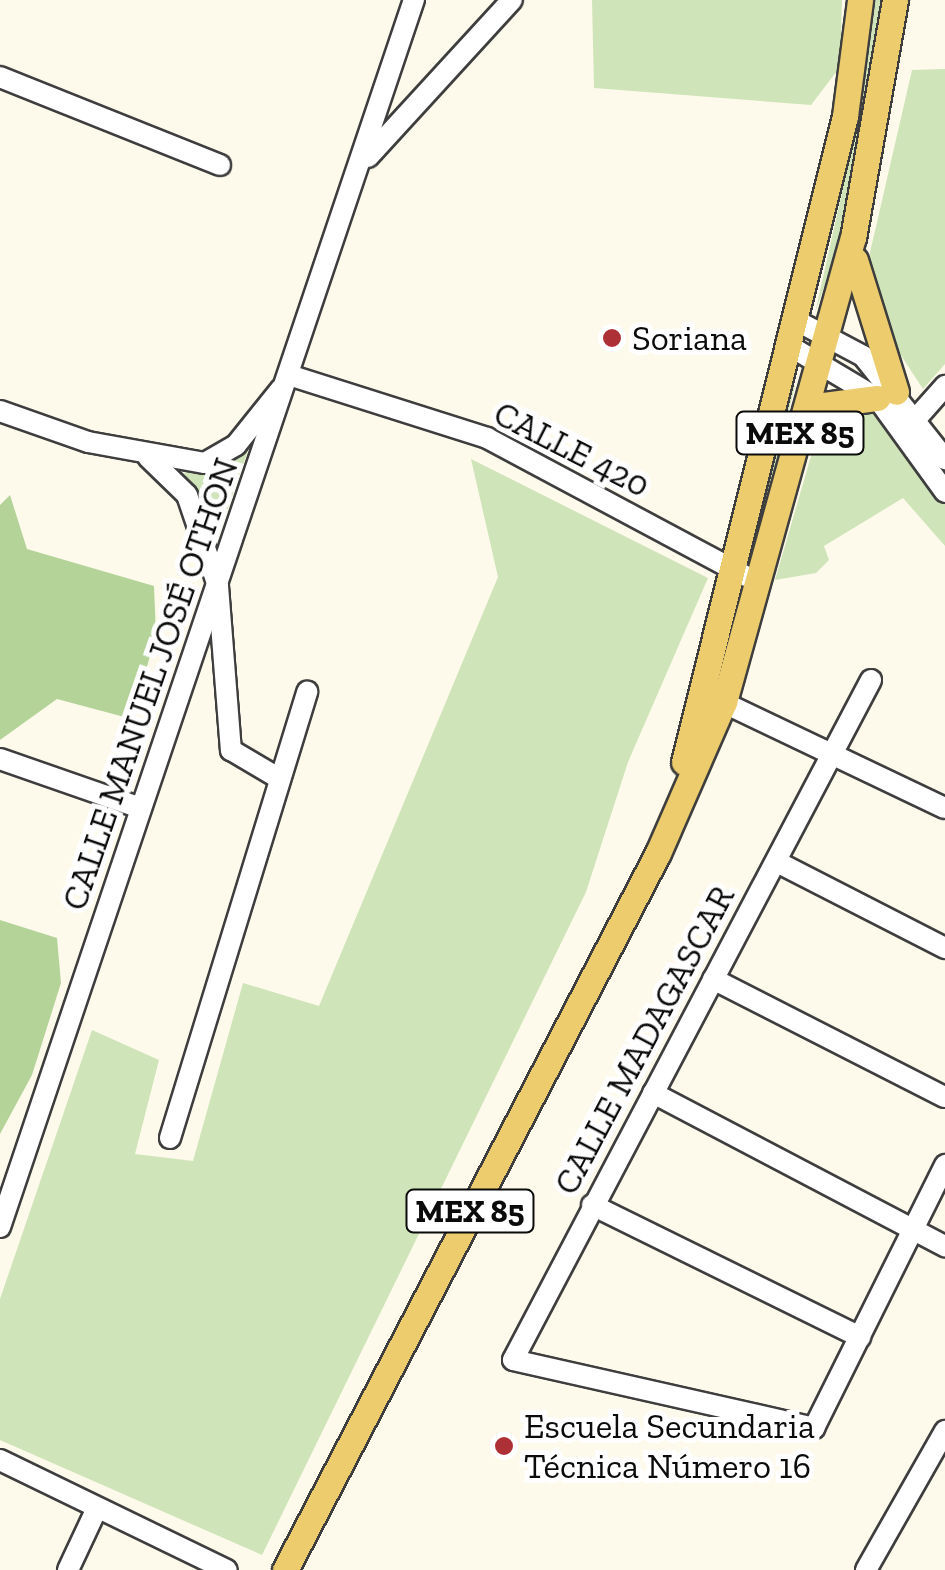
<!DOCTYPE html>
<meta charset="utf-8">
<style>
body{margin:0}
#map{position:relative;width:945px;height:1570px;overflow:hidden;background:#fdfaeb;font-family:"Zilla Slab",serif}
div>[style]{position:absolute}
.green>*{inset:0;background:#cfe4b8;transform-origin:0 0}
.forest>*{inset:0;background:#b4d399}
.roads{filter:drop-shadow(2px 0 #3e3e3e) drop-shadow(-2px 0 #3e3e3e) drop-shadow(0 2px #3e3e3e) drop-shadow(0 -2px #3e3e3e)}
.minor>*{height:20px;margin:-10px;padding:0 10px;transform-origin:10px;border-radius:10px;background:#fff}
.major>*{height:25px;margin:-12.5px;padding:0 12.5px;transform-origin:12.5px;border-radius:12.5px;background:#eccc6c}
.dots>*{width:28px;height:28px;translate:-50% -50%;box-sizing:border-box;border:5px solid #fff;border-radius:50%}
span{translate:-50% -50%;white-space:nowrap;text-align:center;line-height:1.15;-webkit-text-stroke:10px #fff;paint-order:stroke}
.shield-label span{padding:2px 8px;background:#fff;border:2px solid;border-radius:8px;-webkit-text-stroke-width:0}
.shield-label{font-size:32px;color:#0b0b0b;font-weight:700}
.poi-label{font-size:35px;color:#0b0b0b}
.left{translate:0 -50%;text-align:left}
.street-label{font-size:35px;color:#0b0b0b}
</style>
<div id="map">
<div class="green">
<i style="clip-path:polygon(592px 0,842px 0,840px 67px,811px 105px,594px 88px)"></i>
<i style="clip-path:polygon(872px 0,884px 0,850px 212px,815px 313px,856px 130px)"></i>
<i style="clip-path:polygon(945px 69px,945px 364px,923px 389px,887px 334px,866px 270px,912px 70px)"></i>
<i style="left:795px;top:386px;width:144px;height:4px;rotate:104deg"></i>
<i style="clip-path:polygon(875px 404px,945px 504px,945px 546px,903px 498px,824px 546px,829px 560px,816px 573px,775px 580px,818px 432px,828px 415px)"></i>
<i style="clip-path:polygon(249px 448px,230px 502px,218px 538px,184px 473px)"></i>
<i style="clip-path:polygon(471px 459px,708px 578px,628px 762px,586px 892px,262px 1555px,0 1440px,0 1299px,92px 1030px,159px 1060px,135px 1154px,193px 1161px,243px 983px,319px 1006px,498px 577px)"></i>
</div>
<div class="forest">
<i style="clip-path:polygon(10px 495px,27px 549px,154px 586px,156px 635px,132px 719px,57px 699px,0 740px,0 505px)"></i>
<i style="clip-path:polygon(0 920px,57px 938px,61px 983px,32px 1075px,0 1134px)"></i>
</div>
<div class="roads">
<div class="minor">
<i style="left:0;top:77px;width:237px;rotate:21.8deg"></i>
<i style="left:368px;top:157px;width:213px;rotate:-47.5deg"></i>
<i style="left:797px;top:321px;width:75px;rotate:27.9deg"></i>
<i style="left:863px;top:356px;width:132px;rotate:51.5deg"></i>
<i style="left:788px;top:345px;width:104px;rotate:30.8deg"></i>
<i style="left:877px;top:398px;width:116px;rotate:54.1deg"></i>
<i style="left:292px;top:376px;width:205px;rotate:17.6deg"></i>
<i style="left:487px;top:438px;width:293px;rotate:28.1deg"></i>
<i style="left:0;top:411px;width:93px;rotate:19.4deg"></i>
<i style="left:88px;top:442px;width:119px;rotate:10.2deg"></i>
<i style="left:205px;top:463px;width:36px;rotate:-30deg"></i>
<i style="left:236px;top:445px;width:72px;rotate:-51.2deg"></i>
<i style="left:914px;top:421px;width:47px;rotate:-48.5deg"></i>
<i style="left:148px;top:457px;width:54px;rotate:44.3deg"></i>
<i style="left:187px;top:495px;width:96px;rotate:71.2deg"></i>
<i style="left:218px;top:586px;width:165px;rotate:85.5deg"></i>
<i style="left:231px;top:750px;width:57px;rotate:30.6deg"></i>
<i style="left:871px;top:680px;width:768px;rotate:117.77deg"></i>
<i style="left:513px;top:1360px;width:309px;rotate:12.7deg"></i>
<i style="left:814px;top:1428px;width:294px;rotate:-63.5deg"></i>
<i style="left:712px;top:697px;width:258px;rotate:25.5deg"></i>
<i style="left:0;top:759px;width:149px;rotate:19.2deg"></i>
<i style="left:777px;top:862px;width:189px;rotate:27.1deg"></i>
<i style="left:713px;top:979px;width:260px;rotate:27deg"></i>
<i style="left:653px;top:1093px;width:330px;rotate:27.7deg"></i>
<i style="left:170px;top:1138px;width:467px;rotate:-72.9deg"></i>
<i style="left:592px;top:1205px;width:299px;rotate:26.2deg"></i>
<i style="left:0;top:1227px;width:1295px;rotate:-71.36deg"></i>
<i style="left:0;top:1460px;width:252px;rotate:25.9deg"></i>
<i style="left:68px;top:1570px;width:68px;rotate:-64.9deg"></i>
<i style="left:866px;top:1570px;width:160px;rotate:-60.4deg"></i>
</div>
<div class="major">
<i style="left:855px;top:260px;width:138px;rotate:72.7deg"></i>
<i style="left:805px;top:423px;width:20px;rotate:-57deg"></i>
<i style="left:816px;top:406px;width:62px;rotate:-7.5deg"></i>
<i style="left:684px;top:762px;width:666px;rotate:-76.01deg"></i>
<i style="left:845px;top:116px;width:117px;rotate:-82.6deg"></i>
<i style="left:285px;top:1570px;width:808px;rotate:-62.52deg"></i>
<i style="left:658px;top:853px;width:165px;rotate:-66.4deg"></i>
<i style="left:724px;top:702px;width:482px;rotate:-74.5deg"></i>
<i style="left:853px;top:238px;width:242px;rotate:-80deg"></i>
</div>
</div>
<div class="dots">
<i style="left:612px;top:338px;background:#ae3037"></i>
<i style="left:504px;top:1446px;background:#ae3037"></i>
</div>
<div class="shield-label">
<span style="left:800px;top:433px">MEX 85</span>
<span style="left:470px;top:1211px">MEX 85</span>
</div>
<div class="poi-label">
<span class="left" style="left:632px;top:338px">Soriana</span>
<span class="left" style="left:524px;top:1446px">Escuela Secundaria<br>Técnica Número 16</span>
</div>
<div class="street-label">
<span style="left:572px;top:449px;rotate:27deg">CALLE 420</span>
<span style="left:150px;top:684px;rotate:-71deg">CALLE MANUEL JOSÉ OTHON</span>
<span style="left:644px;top:1040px;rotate:-62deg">CALLE MADAGASCAR</span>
</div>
</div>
